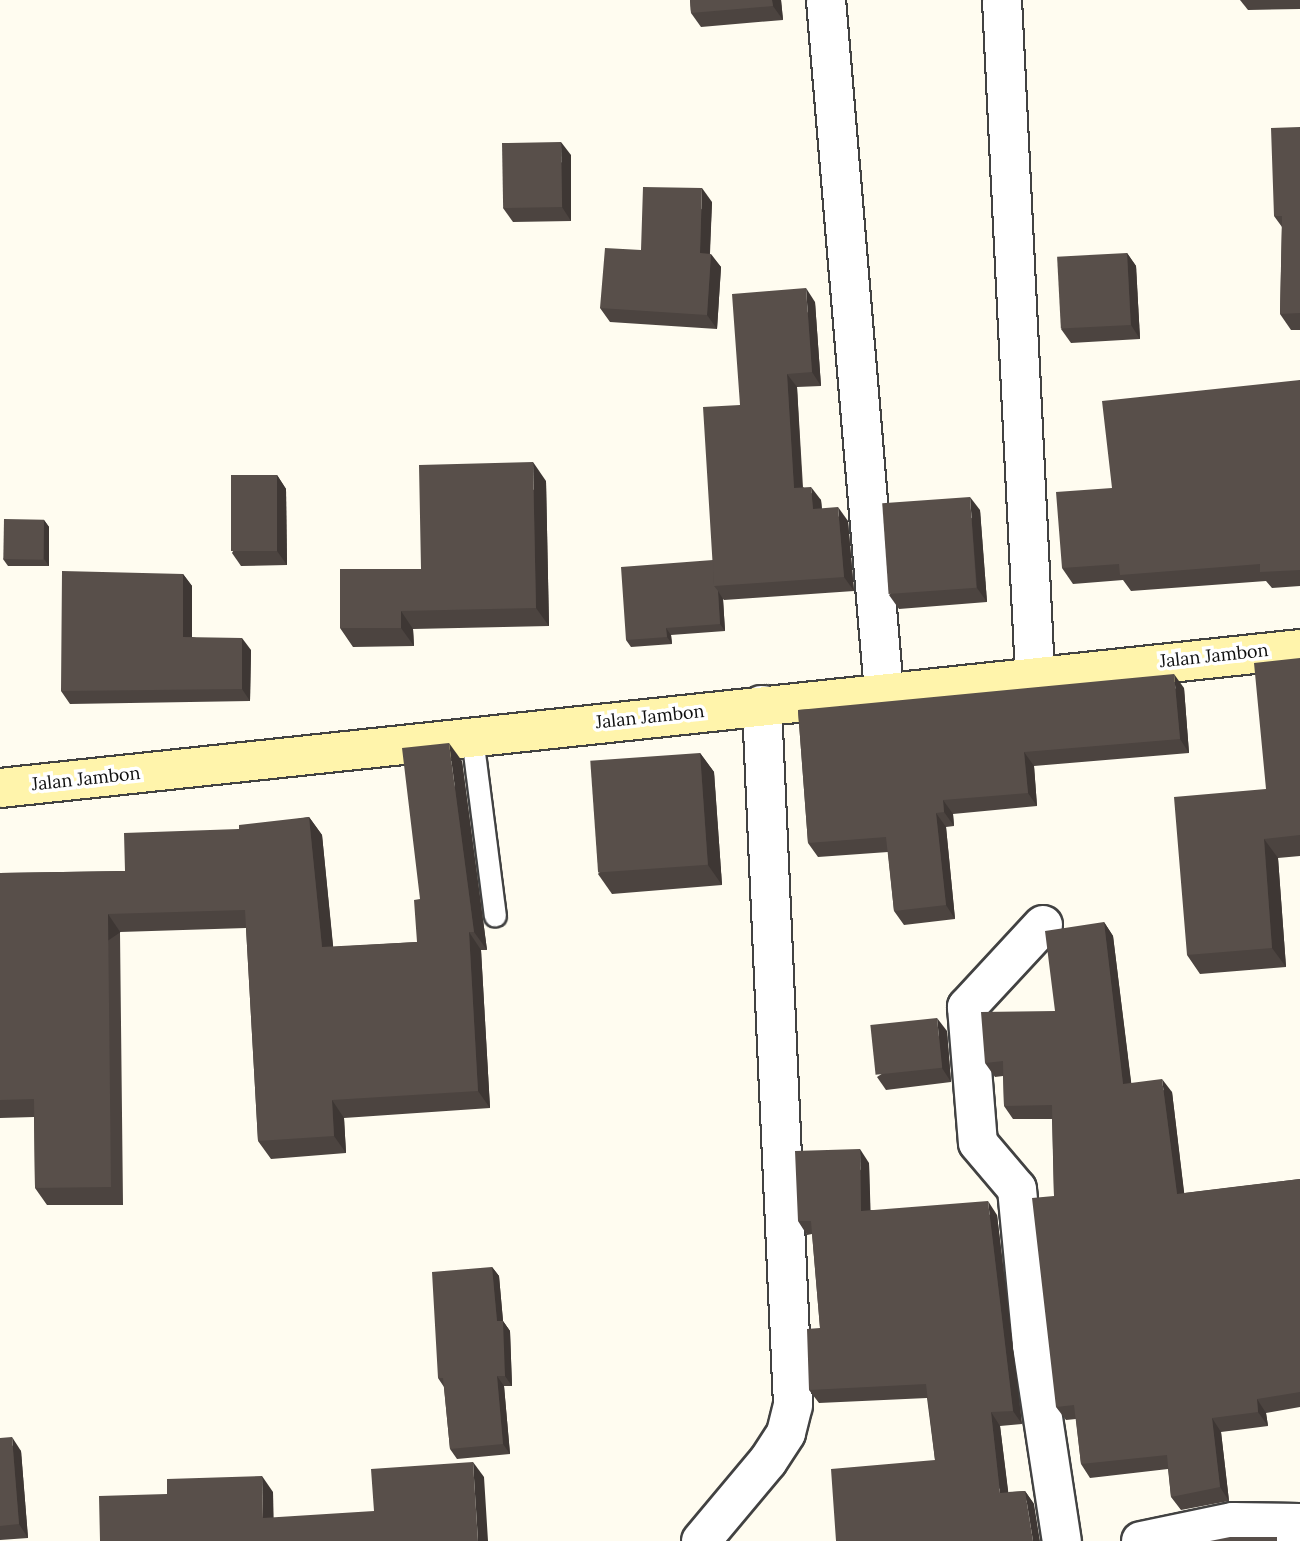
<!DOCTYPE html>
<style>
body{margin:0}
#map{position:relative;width:1300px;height:1541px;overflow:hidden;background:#fffcf0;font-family:Lora,serif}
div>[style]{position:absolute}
.roads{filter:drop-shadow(2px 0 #424242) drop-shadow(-2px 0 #424242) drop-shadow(0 2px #424242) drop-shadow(0 -2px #424242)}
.lane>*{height:21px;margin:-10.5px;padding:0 10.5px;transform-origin:10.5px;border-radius:10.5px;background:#fff}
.street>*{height:38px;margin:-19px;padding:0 19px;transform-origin:19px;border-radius:19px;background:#fff}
.secondary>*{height:38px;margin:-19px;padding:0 19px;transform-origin:19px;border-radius:19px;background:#fff4ab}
.wall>*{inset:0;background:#4c4440}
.shaded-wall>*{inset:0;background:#3e3734;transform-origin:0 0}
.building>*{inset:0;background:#584f4a;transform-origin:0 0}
span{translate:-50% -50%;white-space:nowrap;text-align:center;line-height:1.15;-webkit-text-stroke:7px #fff;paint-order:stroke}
.street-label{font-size:18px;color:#0f0f0f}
</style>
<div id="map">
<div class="roads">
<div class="lane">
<i style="left:472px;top:737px;width:180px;rotate:82.7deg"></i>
</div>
<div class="street">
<i style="left:826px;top:0;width:694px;rotate:85.21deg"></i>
<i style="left:1002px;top:0;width:676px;rotate:87.2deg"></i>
<i style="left:1043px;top:925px;width:112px;rotate:132.8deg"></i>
<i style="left:967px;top:1007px;width:136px;rotate:85.4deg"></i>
<i style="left:978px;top:1143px;width:60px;rotate:49.7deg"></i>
<i style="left:1017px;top:1189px;width:158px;rotate:84.5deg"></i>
<i style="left:1032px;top:1346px;width:197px;rotate:81.3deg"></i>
<i style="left:701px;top:1541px;width:104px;rotate:-50.1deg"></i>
<i style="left:768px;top:1461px;width:33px;rotate:-57deg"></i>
<i style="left:786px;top:1433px;width:29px;rotate:-76deg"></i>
<i style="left:793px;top:1405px;width:701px;rotate:-92.54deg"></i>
<i style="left:1141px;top:1541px;width:94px;rotate:-11.7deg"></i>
<i style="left:1233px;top:1522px;width:67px;rotate:0.9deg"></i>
</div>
<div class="secondary">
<i style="left:0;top:788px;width:1307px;rotate:-6.1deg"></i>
</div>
</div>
<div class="wall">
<i style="clip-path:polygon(690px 0,781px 0,783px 20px,701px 27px,691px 13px)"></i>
<i style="clip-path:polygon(1240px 0,1300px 0,1300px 9px,1248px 10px)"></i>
<i style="clip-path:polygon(1300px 127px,1300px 330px,1291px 330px,1280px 314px,1282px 227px,1274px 216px)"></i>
<i style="clip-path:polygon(571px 155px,571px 221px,513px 222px,503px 208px)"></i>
<i style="clip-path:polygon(712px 202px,710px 254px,721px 267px,717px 329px,610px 322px,600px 308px,641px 250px)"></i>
<i style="clip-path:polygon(1127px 253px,1136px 266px,1140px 339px,1071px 343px,1061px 329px)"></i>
<i style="clip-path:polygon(815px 302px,821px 386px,797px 387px,803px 487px,821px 500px,822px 509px,848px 521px,854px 591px,724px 600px,723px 599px,725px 631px,671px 635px,672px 644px,631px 647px,626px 640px,713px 560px,740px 405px)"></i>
<i style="clip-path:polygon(1300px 380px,1300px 586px,1272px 588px,1266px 581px,1131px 591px,1123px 580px,1073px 584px,1062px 568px,1112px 488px)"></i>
<i style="clip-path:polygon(277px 475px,286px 489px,287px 565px,241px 566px,232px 553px)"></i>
<i style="clip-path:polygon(546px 481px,549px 626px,413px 629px,414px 646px,353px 647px,340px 628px,421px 569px)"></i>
<i style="clip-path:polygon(980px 510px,987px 602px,899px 609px,889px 595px)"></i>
<i style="clip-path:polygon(44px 520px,49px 527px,49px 566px,8px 566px,3px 559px)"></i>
<i style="clip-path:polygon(183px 574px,192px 586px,192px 637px,251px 650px,250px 701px,70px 704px,61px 691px)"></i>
<i style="clip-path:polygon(1300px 658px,1300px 856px,1278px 858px,1286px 967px,1200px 974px,1187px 955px,1266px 789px)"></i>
<i style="clip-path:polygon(1184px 688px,1189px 753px,1034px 766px,1037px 806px,953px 814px,954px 826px,946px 827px,955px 919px,904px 925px,894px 911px,888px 852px,818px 857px,808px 843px,798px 710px)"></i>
<i style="clip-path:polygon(700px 753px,714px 772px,722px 885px,612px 894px,598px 874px)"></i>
<i style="clip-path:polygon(462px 761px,487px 950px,481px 950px,490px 1108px,344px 1118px,346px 1153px,271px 1159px,258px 1141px,246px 928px,120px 932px,123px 1205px,47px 1205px,35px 1188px,34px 1117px,0 1118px,0 873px,125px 871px,239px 829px,309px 817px,322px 835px,333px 947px,417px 942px,420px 899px)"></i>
<i style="clip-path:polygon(1104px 922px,1113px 936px,1131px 1083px,1172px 1092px,1184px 1193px,1300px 1179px,1300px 1407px,1266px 1413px,1268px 1426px,1221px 1432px,1229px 1501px,1181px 1510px,1171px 1497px,1168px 1469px,1090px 1478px,1081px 1464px,1076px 1419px,1066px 1420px,1056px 1407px,1054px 1196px,1052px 1119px,1013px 1119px,1004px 1106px,1003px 1076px,995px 1077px,985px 1063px,1055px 1011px)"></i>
<i style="clip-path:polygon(947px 1031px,951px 1082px,886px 1090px,877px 1077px)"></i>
<i style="clip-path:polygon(869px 1163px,870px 1210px,997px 1215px,1022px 1424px,1000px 1426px,1008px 1492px,1025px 1491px,1034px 1504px,935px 1460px,927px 1398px,819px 1403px,809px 1390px,820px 1328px,812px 1234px,807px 1235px,798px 1221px)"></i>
<i style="clip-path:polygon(492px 1267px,499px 1276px,503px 1321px,510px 1331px,512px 1386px,504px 1386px,510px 1454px,457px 1459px,450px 1449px,444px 1387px,438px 1378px)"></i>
<i style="clip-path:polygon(0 1438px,21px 1451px,28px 1538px,0 1540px)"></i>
</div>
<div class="shaded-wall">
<i style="clip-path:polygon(772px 0,781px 0,783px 20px,773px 6px)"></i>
<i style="clip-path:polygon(561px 142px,571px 155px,571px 221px,562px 207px)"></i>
<i style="clip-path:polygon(702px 188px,712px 202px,709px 267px,700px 253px)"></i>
<i style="clip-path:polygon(1127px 253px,1136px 266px,1140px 339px,1131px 325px)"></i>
<i style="clip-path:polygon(711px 254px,721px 267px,717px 329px,707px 315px)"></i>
<i style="clip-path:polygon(806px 288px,815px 302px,821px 386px,812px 372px)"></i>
<i style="clip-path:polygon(787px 374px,797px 387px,803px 502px,794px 488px)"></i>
<i style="clip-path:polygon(533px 462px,546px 481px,549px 626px,536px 608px)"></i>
<i style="clip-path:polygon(277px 475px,286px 489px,287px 565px,277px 551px)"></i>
<i style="clip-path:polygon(811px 487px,821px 500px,823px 523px,813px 509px)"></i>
<i style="clip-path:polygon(970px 497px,980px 510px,987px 602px,977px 588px)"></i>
<i style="clip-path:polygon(838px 507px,848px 521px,854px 591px,844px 577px)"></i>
<i style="clip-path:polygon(44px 520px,49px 527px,49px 566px,44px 559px)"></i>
<i style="clip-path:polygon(183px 574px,192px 586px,192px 650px,183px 637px)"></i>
<i style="clip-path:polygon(718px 591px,723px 599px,725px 631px,720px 624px)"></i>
<i style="clip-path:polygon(401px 611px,413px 629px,414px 646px,401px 628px)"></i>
<i style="clip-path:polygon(666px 628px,671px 635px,672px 644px,667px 637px)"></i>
<i style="clip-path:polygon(242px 638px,251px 650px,250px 701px,242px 689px)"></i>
<i style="clip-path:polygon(1174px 674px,1184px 688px,1189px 753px,1180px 739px)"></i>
<i style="clip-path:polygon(449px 743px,462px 761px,487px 950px,474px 932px)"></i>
<i style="clip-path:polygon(1024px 752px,1034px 766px,1037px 806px,1028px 793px)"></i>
<i style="clip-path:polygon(700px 753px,714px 772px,722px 885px,708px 865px)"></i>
<i style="clip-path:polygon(943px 800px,953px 814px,954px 826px,944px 812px)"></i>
<i style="clip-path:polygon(936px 813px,946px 827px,955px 919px,946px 905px)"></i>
<i style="clip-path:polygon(309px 817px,322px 835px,335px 965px,322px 947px)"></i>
<i style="clip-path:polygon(1264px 839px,1278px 858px,1286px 967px,1272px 948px)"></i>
<i style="left:108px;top:914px;width:22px;height:273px;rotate:56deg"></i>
<i style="clip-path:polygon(1104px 922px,1113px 936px,1133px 1097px,1123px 1084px)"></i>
<i style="clip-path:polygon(469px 932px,481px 950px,490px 1108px,478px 1091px)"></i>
<i style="clip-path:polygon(937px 1018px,947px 1031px,951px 1082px,942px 1068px)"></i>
<i style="clip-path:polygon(1162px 1079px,1172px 1092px,1186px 1208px,1177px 1194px)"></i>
<i style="clip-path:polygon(332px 1100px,344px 1118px,346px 1153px,334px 1136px)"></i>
<i style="clip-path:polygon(860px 1149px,869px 1163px,871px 1224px,861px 1211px)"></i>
<i style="clip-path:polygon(988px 1201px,997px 1215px,1022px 1424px,1013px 1411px)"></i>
<i style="clip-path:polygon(492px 1267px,499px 1276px,503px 1321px,510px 1331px,512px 1386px,505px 1376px,497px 1321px)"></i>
<i style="clip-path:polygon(497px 1376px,504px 1386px,510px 1454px,503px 1444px)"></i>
<i style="clip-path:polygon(1257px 1399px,1266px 1413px,1268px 1426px,1258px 1412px)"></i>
<i style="clip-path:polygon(991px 1412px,1000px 1426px,1010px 1506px,1000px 1493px)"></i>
<i style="clip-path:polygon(1212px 1418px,1221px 1432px,1229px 1501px,1220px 1487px)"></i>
<i style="clip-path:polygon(12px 1437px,21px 1451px,28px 1538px,19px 1524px)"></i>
<i style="clip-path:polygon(473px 1462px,484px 1477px,488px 1541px,478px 1541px)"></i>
<i style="clip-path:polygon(262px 1476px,273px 1492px,274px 1533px,263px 1518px)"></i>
<i style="clip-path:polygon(1025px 1491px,1034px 1504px,1040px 1541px,1033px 1541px)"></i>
</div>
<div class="building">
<i style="clip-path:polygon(690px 0,772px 0,773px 6px,691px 13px)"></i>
<i style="clip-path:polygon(1300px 127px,1300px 313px,1280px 314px,1282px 216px,1274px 216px,1271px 128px)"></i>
<i style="left:561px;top:142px;width:65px;height:59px;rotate:89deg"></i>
<i style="clip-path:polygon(643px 187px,702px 188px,700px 253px,711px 254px,707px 315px,600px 308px,605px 248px,641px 250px)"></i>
<i style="left:1127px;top:253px;width:72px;height:70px;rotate:87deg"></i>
<i style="clip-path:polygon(806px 288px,812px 372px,787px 374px,794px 488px,811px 487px,813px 509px,838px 507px,844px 577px,714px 586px,703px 407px,740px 405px,732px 294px)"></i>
<i style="clip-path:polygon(1300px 380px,1300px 570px,1260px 572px,1260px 564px,1120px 575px,1119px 564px,1062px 568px,1056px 492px,1112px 488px,1102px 401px)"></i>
<i style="clip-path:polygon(533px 462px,536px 608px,401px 611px,401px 628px,340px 628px,340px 569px,421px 569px,419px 465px)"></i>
<i style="left:277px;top:475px;width:76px;height:46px;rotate:90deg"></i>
<i style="left:970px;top:497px;width:91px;height:88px;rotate:86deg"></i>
<i style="left:4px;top:519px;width:40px;height:40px;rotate:1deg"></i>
<i style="clip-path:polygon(713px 560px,714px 586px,718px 591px,720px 624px,666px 628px,667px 637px,626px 640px,621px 567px)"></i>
<i style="clip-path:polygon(62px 571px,183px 574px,183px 637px,242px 638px,242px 689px,61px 691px)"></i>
<i style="clip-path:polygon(1300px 658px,1300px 835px,1264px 839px,1272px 948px,1187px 955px,1174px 797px,1266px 789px,1254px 663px)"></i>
<i style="clip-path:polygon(1174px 674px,1180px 739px,1024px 752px,1028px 793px,943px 800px,944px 812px,936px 813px,946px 905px,894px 911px,886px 837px,808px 843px,798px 710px)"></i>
<i style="clip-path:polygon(449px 743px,474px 932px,469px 932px,478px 1091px,332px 1100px,334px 1136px,258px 1141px,245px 910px,108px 914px,111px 1187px,35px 1188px,34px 1099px,0 1100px,0 873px,125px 871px,124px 833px,239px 829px,239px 825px,309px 817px,322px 947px,417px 942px,414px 900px,420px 899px,402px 748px)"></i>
<i style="left:700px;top:753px;width:112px;height:110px;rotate:86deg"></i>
<i style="clip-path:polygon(1104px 922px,1123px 1084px,1162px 1079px,1177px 1194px,1300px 1179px,1300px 1392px,1257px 1399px,1258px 1412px,1212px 1418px,1220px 1487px,1171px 1497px,1167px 1455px,1081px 1464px,1074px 1405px,1056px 1407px,1032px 1198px,1054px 1196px,1052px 1105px,1004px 1106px,1003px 1061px,985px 1063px,981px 1012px,1055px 1011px,1045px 931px)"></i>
<i style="left:937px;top:1018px;width:50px;height:67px;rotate:84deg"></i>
<i style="clip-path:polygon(860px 1149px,861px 1211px,988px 1201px,1013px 1411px,991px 1412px,1000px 1493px,1025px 1491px,1033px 1541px,836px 1541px,831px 1469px,935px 1460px,926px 1384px,809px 1390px,807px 1329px,820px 1328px,811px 1221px,798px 1221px,795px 1151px)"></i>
<i style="clip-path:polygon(492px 1267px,497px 1321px,503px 1321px,505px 1376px,497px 1376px,503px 1444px,450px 1449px,443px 1378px,438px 1378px,432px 1272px)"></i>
<i style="clip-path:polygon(12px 1437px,19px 1524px,0 1526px,0 1438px)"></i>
<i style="clip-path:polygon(473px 1462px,478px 1541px,100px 1541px,99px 1496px,167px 1494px,167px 1479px,262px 1476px,263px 1518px,374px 1511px,371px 1469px)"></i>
<i style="clip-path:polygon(1230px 1537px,1277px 1537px,1277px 1541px,1210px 1541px)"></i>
</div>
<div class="street-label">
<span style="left:1214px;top:656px;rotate:-6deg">Jalan Jambon</span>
<span style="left:650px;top:717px;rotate:-6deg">Jalan Jambon</span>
<span style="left:86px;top:779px;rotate:-6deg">Jalan Jambon</span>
</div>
</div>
